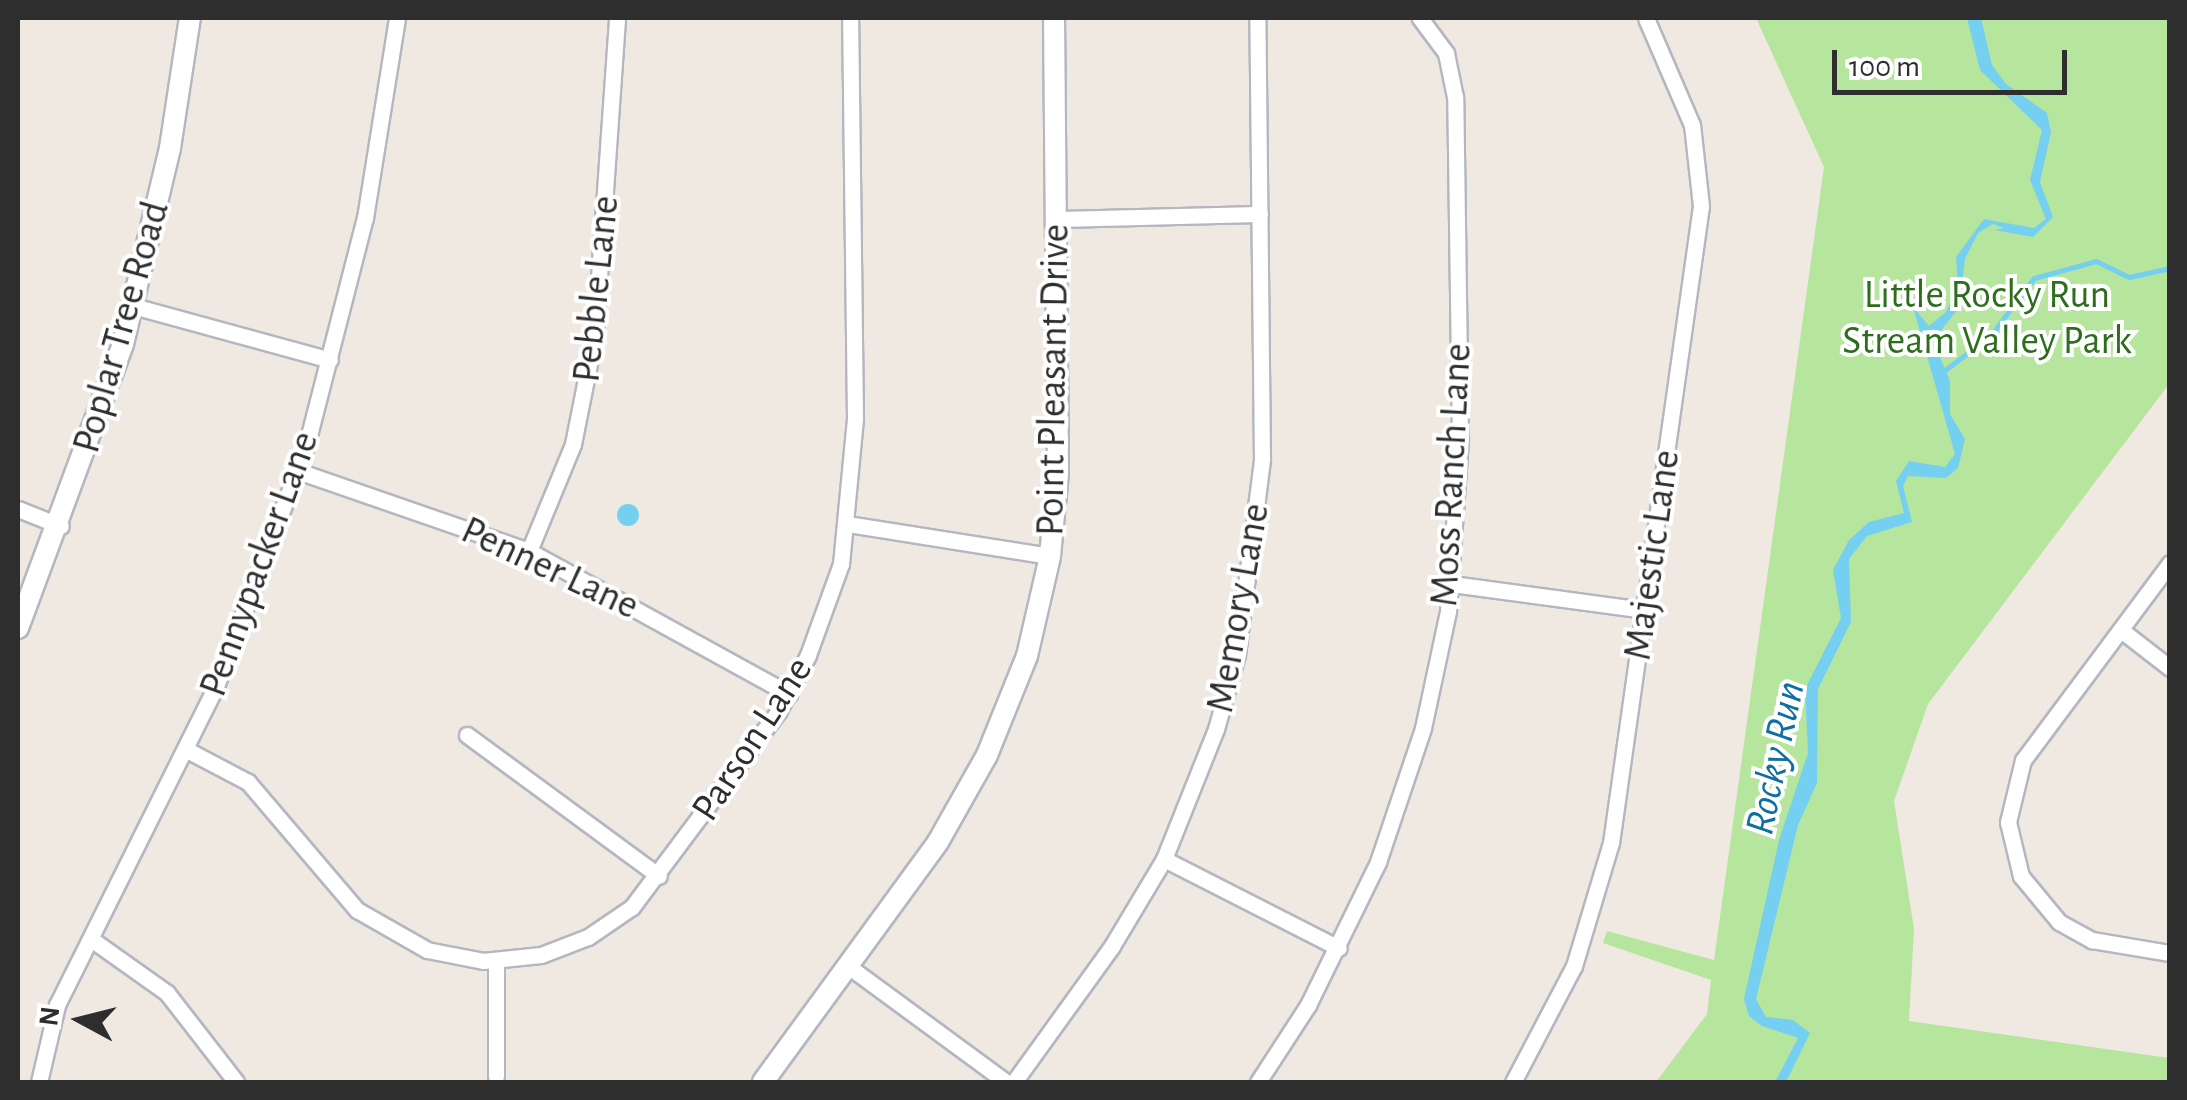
<!DOCTYPE html>
<style>
body{margin:0}
#map{position:relative;width:2187px;height:1100px;overflow:hidden;background:#efe9e1;font-family:"Alegreya Sans",sans-serif}
div>[style]{position:absolute}
.green>*{inset:0;background:#b6e59e}
.water>*{inset:0;background:#75cff0}
.round{border-radius:50%}
.stream>*{height:5px;margin:-2.5px;padding:0 2.5px;transform-origin:2.5px;border-radius:2.5px;background:#75cff0}
.roads{filter:drop-shadow(2px 0 #b4b7c1) drop-shadow(-2px 0 #b4b7c1) drop-shadow(0 2px #b4b7c1) drop-shadow(0 -2px #b4b7c1)}
.minor>*{height:15px;margin:-7.5px;padding:0 7.5px;transform-origin:7.5px;border-radius:7.5px;background:#fff}
.tertiary>*{height:20px;margin:-10px;padding:0 10px;transform-origin:10px;border-radius:10px;background:#fff}
span{translate:-50% -50%;white-space:nowrap;text-align:center;line-height:1.15;-webkit-text-stroke:8px #fff;paint-order:stroke}
.street-label{font-size:40px;color:#2e2e2e}
.park-label{font-size:40px;color:#2c6e1b}
.water-label{font-size:42px;color:#0d6fa3;font-style:italic}
.frame{position:absolute;inset:0;border:20px solid #2e2e2e;pointer-events:none}
.north{position:absolute;left:30px;top:970px;width:100px;height:100px;-webkit-text-stroke:8px #fff;paint-order:stroke;rotate:277deg;font-size:28px;font-weight:700;line-height:40px;text-align:center;color:#2e2e2e}
.north::after{content:'';display:block;margin:auto;width:35px;height:45px;background:#2e2e2e;clip-path:polygon(50% 0,100% 100%,50% 72%,0 100%)}
.scale{position:absolute;left:1832px;top:50px;width:235px;height:45px;box-sizing:border-box;border:5px solid #2e2e2e;border-top:0;padding-left:12px;font-size:30px;line-height:35px;white-space:nowrap;color:#2e2e2e;-webkit-text-stroke:8px #fff;paint-order:stroke}
</style>
<div id="map">
<div class="green">
<i style="clip-path:polygon(1756px 18px,2169px 18px,2169px 384px,1928px 704px,1894px 801px,1914px 929px,1909px 1021px,2169px 1058px,2169px 1082px,1656px 1082px,1707px 1014px,1711px 980px,1603px 943px,1607px 931px,1714px 960px,1824px 167px)"></i>
</div>
<div class="water">
<i style="clip-path:polygon(1967px 18px,1981px 18px,1992px 65px,2006px 84px,2047px 113px,2051px 132px,2040px 182px,2053px 217px,2033px 237px,1994px 230px,2004px 228px,1993px 224px,1978px 233px,1965px 259px,1959px 308px,1933px 340px,1950px 381px,1950px 414px,1965px 439px,1958px 468px,1946px 478px,1908px 476px,1903px 486px,1912px 522px,1867px 536px,1849px 559px,1851px 622px,1818px 689px,1817px 783px,1798px 825px,1756px 999px,1766px 1017px,1793px 1020px,1810px 1033px,1786px 1082px,1775px 1082px,1798px 1038px,1762px 1026px,1749px 1016px,1744px 999px,1779px 840px,1808px 753px,1805px 689px,1841px 618px,1833px 570px,1849px 540px,1869px 522px,1904px 513px,1896px 481px,1909px 461px,1945px 467px,1955px 454px,1913px 307px,1929px 326px,1946px 312px,1958px 286px,1956px 257px,1984px 219px,2034px 228px,2046px 219px,2030px 180px,2042px 130px,1980px 70px)"></i>
<i class="round" style="left:617px;top:504px;width:22px;height:22px"></i>
</div>
<div class="stream">
<i style="left:1941px;top:373px;width:63px;rotate:-37.2deg"></i>
<i style="left:1991px;top:335px;width:71px;rotate:-53deg"></i>
<i style="left:2034px;top:278px;width:64px;rotate:-15.3deg"></i>
<i style="left:2096px;top:261px;width:37px;rotate:26deg"></i>
<i style="left:2129px;top:277px;width:42px;rotate:-12.4deg"></i>
</div>
<div class="roads">
<div class="minor">
<i style="left:1057px;top:219px;width:203px;rotate:-1.4deg"></i>
<i style="left:133px;top:306px;width:204px;rotate:15.3deg"></i>
<i style="left:298px;top:471px;width:244px;rotate:19.1deg"></i>
<i style="left:529px;top:551px;width:297px;rotate:28.8deg"></i>
<i style="left:18px;top:509px;width:46px;rotate:21.6deg"></i>
<i style="left:848px;top:524px;width:205px;rotate:9deg"></i>
<i style="left:529px;top:551px;width:116px;rotate:-67.6deg"></i>
<i style="left:573px;top:444px;width:112px;rotate:-78.7deg"></i>
<i style="left:595px;top:334px;width:317px;rotate:-86deg"></i>
<i style="left:2170px;top:563px;width:246px;rotate:126.7deg"></i>
<i style="left:2023px;top:760px;width:64px;rotate:103.6deg"></i>
<i style="left:2008px;top:822px;width:56px;rotate:76.5deg"></i>
<i style="left:2021px;top:876px;width:60px;rotate:50.4deg"></i>
<i style="left:2059px;top:922px;width:38px;rotate:29deg"></i>
<i style="left:2092px;top:940px;width:79px;rotate:9.5deg"></i>
<i style="left:1452px;top:584px;width:195px;rotate:7.7deg"></i>
<i style="left:2121px;top:630px;width:62px;rotate:37.8deg"></i>
<i style="left:467px;top:735px;width:238px;rotate:36.3deg"></i>
<i style="left:187px;top:750px;width:69px;rotate:27.7deg"></i>
<i style="left:248px;top:782px;width:168px;rotate:49.6deg"></i>
<i style="left:357px;top:910px;width:81px;rotate:29.7deg"></i>
<i style="left:427px;top:950px;width:57px;rotate:11.1deg"></i>
<i style="left:483px;top:961px;width:58px;rotate:-5.9deg"></i>
<i style="left:541px;top:955px;width:50px;rotate:-21deg"></i>
<i style="left:588px;top:937px;width:53px;rotate:-34.3deg"></i>
<i style="left:632px;top:907px;width:244px;rotate:-53.2deg"></i>
<i style="left:778px;top:712px;width:64px;rotate:-62.2deg"></i>
<i style="left:808px;top:655px;width:97px;rotate:-70.1deg"></i>
<i style="left:841px;top:564px;width:147px;rotate:-84.5deg"></i>
<i style="left:855px;top:418px;width:400px;rotate:-90.7deg"></i>
<i style="left:1164px;top:859px;width:196px;rotate:27deg"></i>
<i style="left:91px;top:939px;width:93px;rotate:35.4deg"></i>
<i style="left:167px;top:993px;width:113px;rotate:52.2deg"></i>
<i style="left:848px;top:966px;width:196px;rotate:36.3deg"></i>
<i style="left:496px;top:1076px;width:115px;rotate:-90deg"></i>
<i style="left:39px;top:1082px;width:79px;rotate:-76.8deg"></i>
<i style="left:57px;top:1005px;width:356px;rotate:-63.5deg"></i>
<i style="left:216px;top:686px;width:255px;rotate:-69.4deg"></i>
<i style="left:306px;top:447px;width:236px;rotate:-75.6deg"></i>
<i style="left:365px;top:218px;width:203px;rotate:-80.9deg"></i>
<i style="left:1014px;top:1082px;width:168px;rotate:-54.2deg"></i>
<i style="left:1112px;top:946px;width:101px;rotate:-59.1deg"></i>
<i style="left:1164px;top:859px;width:140px;rotate:-68.2deg"></i>
<i style="left:1216px;top:729px;width:77px;rotate:-74.2deg"></i>
<i style="left:1237px;top:655px;width:198px;rotate:-82.7deg"></i>
<i style="left:1262px;top:459px;width:441px;rotate:-90.6deg"></i>
<i style="left:1258px;top:1082px;width:92px;rotate:-57deg"></i>
<i style="left:1308px;top:1005px;width:159px;rotate:-63.9deg"></i>
<i style="left:1378px;top:862px;width:141px;rotate:-71.4deg"></i>
<i style="left:1423px;top:728px;width:120px;rotate:-77.9deg"></i>
<i style="left:1448px;top:611px;width:173px;rotate:-86deg"></i>
<i style="left:1460px;top:438px;width:341px;rotate:-90.8deg"></i>
<i style="left:1455px;top:97px;width:45px;rotate:-101.6deg"></i>
<i style="left:1446px;top:53px;width:44px;rotate:-126.6deg"></i>
<i style="left:1513px;top:1082px;width:131px;rotate:-62.3deg"></i>
<i style="left:1574px;top:966px;width:128px;rotate:-73.3deg"></i>
<i style="left:1611px;top:843px;width:643px;rotate:-81.96deg"></i>
<i style="left:1701px;top:206px;width:81px;rotate:-96.3deg"></i>
<i style="left:1692px;top:125px;width:116px;rotate:-113.3deg"></i>
</div>
<div class="tertiary">
<i style="left:18px;top:628px;width:303px;rotate:-69.7deg"></i>
<i style="left:123px;top:344px;width:202px;rotate:-76.5deg"></i>
<i style="left:170px;top:148px;width:132px;rotate:-81.3deg"></i>
<i style="left:763px;top:1082px;width:297px;rotate:-53.9deg"></i>
<i style="left:938px;top:842px;width:100px;rotate:-60.6deg"></i>
<i style="left:987px;top:755px;width:107px;rotate:-68deg"></i>
<i style="left:1027px;top:656px;width:103px;rotate:-77deg"></i>
<i style="left:1050px;top:556px;width:83px;rotate:-84.5deg"></i>
<i style="left:1058px;top:473px;width:455px;rotate:-90.5deg"></i>
</div>
</div>
<div class="street-label">
<span style="left:596px;top:289px;rotate:-84deg">Pebble Lane</span>
<span style="left:121px;top:327px;rotate:-74deg">Poplar Tree Road</span>
<span style="left:1053px;top:380px;rotate:-89deg">Point Pleasant Drive</span>
<span style="left:1451px;top:475px;rotate:-87deg">Moss Ranch Lane</span>
<span style="left:1652px;top:555px;rotate:-82deg">Majestic Lane</span>
<span style="left:259px;top:564px;rotate:-70deg">Pennypacker Lane</span>
<span style="left:550px;top:568px;rotate:25deg">Penner Lane</span>
<span style="left:1238px;top:608px;rotate:-80deg">Memory Lane</span>
<span style="left:752px;top:739px;rotate:-57deg">Parson Lane</span>
</div>
<div class="park-label">
<span style="left:1987px;top:318px">Little Rocky Run<br>Stream Valley Park</span>
</div>
<div class="water-label">
<span style="left:1775px;top:758px;rotate:-78deg">Rocky Run</span>
</div>
<div class="frame"></div>
<div class="north">N</div>
<div class="scale">100 m</div>
</div>
